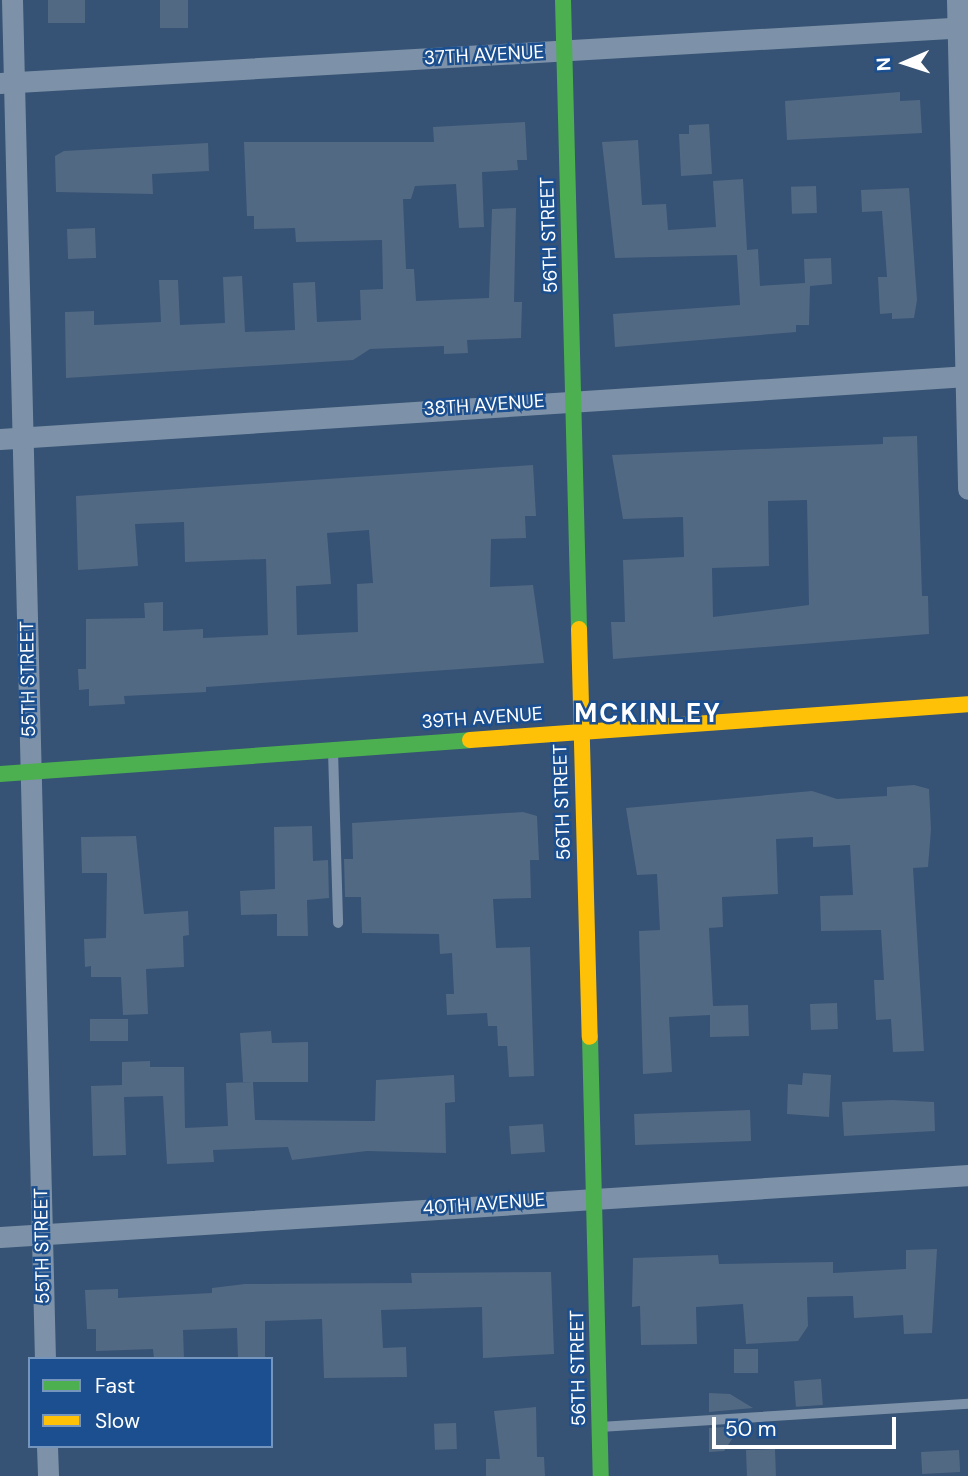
<!DOCTYPE html>
<style>
body{margin:0}
#map{position:relative;width:968px;height:1476px;overflow:hidden;background:#365274;font-family:"DM Sans",sans-serif}
div>[style]{position:absolute}
.building>*{inset:0;background:#526984;transform-origin:0 0}
.lane>*{height:10px;margin:-5px;padding:0 5px;transform-origin:5px;border-radius:5px;background:#7d92a8}
.street>*{height:21px;margin:-10.5px;padding:0 10.5px;transform-origin:10.5px;border-radius:10.5px;background:#7d92a8}
.fast>*{height:16px;margin:-8px;padding:0 8px;transform-origin:8px;border-radius:8px;background:#4caf50}
.slow>*{height:16px;margin:-8px;padding:0 8px;transform-origin:8px;border-radius:8px;background:#ffc107}
span{translate:-50% -50%;white-space:nowrap;text-align:center;line-height:1.15;-webkit-text-stroke:5px #1b4f8f;paint-order:stroke}
.street-label{font-size:19px;color:#fff}
.district-label{font-size:26px;color:#fff;font-weight:700;letter-spacing:2px}
.legend{position:absolute;left:28px;top:1357px;width:245px;height:91px;box-sizing:border-box;background:#1b4f8f;border:2px solid #7695bc;margin:0;padding:9px 12px;list-style:none;font-size:21px;color:#fff}
.legend li{display:flex;align-items:center;gap:14px;height:35px}
.legend b{width:35px;border:2px solid #7695bc}
.north{position:absolute;left:870px;top:28px;width:70px;height:70px;-webkit-text-stroke:5px #1b4f8f;paint-order:stroke;rotate:267deg;font-size:19px;font-weight:700;line-height:28px;text-align:center;color:#fff}
.north::after{content:'';display:block;margin:auto;width:24px;height:32px;background:#fff;clip-path:polygon(50% 0,100% 100%,50% 72%,0 100%)}
.scale{position:absolute;left:712px;top:1417px;width:184px;height:32px;box-sizing:border-box;border:4px solid #fff;border-top:0;padding-left:9px;font-size:21px;line-height:24px;white-space:nowrap;color:#fff;-webkit-text-stroke:5px #1b4f8f;paint-order:stroke}
</style>
<div id="map">
<div class="building">
<i style="left:48px;top:0;width:37px;height:23px"></i>
<i style="left:160px;top:0;width:28px;height:28px"></i>
<i style="clip-path:polygon(900px 92px,900px 101px,920px 100px,922px 133px,787px 140px,785px 101px)"></i>
<i style="clip-path:polygon(525px 122px,527px 160px,517px 160px,518px 170px,482px 172px,484px 227px,459px 228px,456px 184px,415px 186px,411px 199px,403px 199px,406px 269px,414px 269px,416px 301px,489px 298px,492px 209px,516px 208px,514px 302px,522px 302px,521px 338px,467px 340px,468px 353px,444px 354px,444px 346px,370px 349px,353px 360px,66px 378px,65px 312px,94px 311px,94px 325px,161px 322px,159px 280px,178px 280px,180px 325px,225px 323px,223px 277px,242px 276px,245px 332px,295px 330px,293px 283px,315px 282px,317px 322px,361px 320px,360px 290px,383px 289px,382px 240px,296px 242px,295px 228px,254px 229px,254px 216px,247px 216px,244px 142px,434px 142px,433px 127px)"></i>
<i style="clip-path:polygon(709px 124px,712px 174px,681px 176px,679px 134px,689px 134px,689px 125px)"></i>
<i style="clip-path:polygon(638px 140px,642px 205px,666px 204px,668px 230px,716px 227px,713px 181px,743px 179px,747px 250px,758px 249px,760px 286px,805px 283px,804px 259px,831px 258px,832px 284px,810px 286px,809px 325px,796px 325px,796px 332px,615px 347px,613px 314px,740px 305px,737px 255px,615px 258px,602px 142px)"></i>
<i style="clip-path:polygon(208px 143px,209px 171px,152px 174px,153px 194px,56px 192px,55px 156px,64px 151px)"></i>
<i style="left:816px;top:186px;width:27px;height:25px;rotate:88deg"></i>
<i style="clip-path:polygon(909px 188px,917px 300px,914px 318px,892px 319px,892px 313px,880px 314px,878px 277px,887px 277px,882px 211px,862px 212px,861px 190px)"></i>
<i style="left:95px;top:228px;width:30px;height:28px;rotate:88deg"></i>
<i style="clip-path:polygon(evenodd,917px 436px,922px 596px,928px 596px,929px 634px,613px 659px,611px 622px,625px 622px,623px 560px,684px 557px,683px 517px,623px 519px,612px 455px,883px 444px,883px 437px,917px 436px,807px 500px,809px 605px,713px 617px,712px 568px,769px 566px,768px 501px,807px 500px)"></i>
<i style="clip-path:polygon(evenodd,533px 465px,536px 516px,525px 516px,526px 538px,491px 539px,490px 587px,533px 585px,544px 663px,206px 687px,206px 692px,124px 696px,125px 704px,89px 706px,89px 689px,79px 690px,78px 669px,86px 669px,86px 619px,145px 618px,144px 603px,163px 602px,163px 631px,203px 629px,203px 638px,268px 635px,266px 559px,185px 562px,184px 522px,135px 524px,138px 566px,78px 570px,76px 496px,533px 465px,369px 530px,373px 583px,357px 584px,358px 632px,297px 635px,296px 586px,331px 584px,327px 533px,369px 530px)"></i>
<i style="clip-path:polygon(914px 785px,929px 789px,931px 829px,928px 867px,913px 868px,924px 1051px,893px 1052px,891px 1019px,876px 1020px,874px 980px,884px 980px,881px 930px,821px 931px,820px 896px,853px 895px,850px 845px,813px 847px,813px 837px,776px 839px,778px 894px,722px 897px,723px 927px,709px 928px,713px 1006px,748px 1005px,749px 1036px,710px 1037px,710px 1015px,669px 1017px,672px 1072px,643px 1074px,639px 931px,660px 930px,657px 874px,637px 875px,626px 808px,812px 791px,837px 799px,887px 796px,887px 787px)"></i>
<i style="clip-path:polygon(523px 812px,537px 816px,539px 860px,530px 860px,531px 898px,493px 899px,496px 948px,530px 947px,534px 1076px,509px 1077px,507px 1046px,498px 1046px,497px 1026px,488px 1026px,487px 1013px,447px 1015px,446px 994px,454px 994px,452px 953px,440px 954px,439px 934px,362px 933px,361px 897px,345px 897px,344px 859px,353px 859px,352px 823px)"></i>
<i style="clip-path:polygon(312px 826px,313px 861px,328px 860px,329px 898px,307px 900px,308px 936px,277px 936px,277px 914px,241px 915px,240px 891px,275px 889px,274px 827px)"></i>
<i style="clip-path:polygon(136px 836px,144px 914px,188px 911px,189px 935px,183px 936px,184px 967px,146px 969px,148px 1014px,123px 1015px,121px 977px,91px 977px,91px 966px,85px 967px,84px 939px,106px 938px,107px 873px,82px 873px,81px 837px)"></i>
<i style="left:837px;top:1003px;width:26px;height:27px;rotate:88deg"></i>
<i style="left:90px;top:1019px;width:38px;height:22px"></i>
<i style="clip-path:polygon(271px 1031px,272px 1043px,308px 1042px,308px 1082px,243px 1082px,240px 1033px)"></i>
<i style="clip-path:polygon(150px 1061px,150px 1067px,184px 1067px,185px 1128px,228px 1126px,226px 1083px,253px 1082px,255px 1120px,375px 1121px,376px 1080px,454px 1075px,455px 1102px,445px 1103px,446px 1153px,367px 1151px,292px 1160px,288px 1147px,213px 1150px,214px 1162px,167px 1164px,163px 1096px,124px 1097px,126px 1155px,93px 1156px,91px 1086px,122px 1085px,122px 1062px)"></i>
<i style="clip-path:polygon(803px 1073px,831px 1075px,829px 1117px,787px 1114px,788px 1084px,802px 1085px)"></i>
<i style="clip-path:polygon(892px 1100px,934px 1102px,935px 1131px,844px 1136px,842px 1102px)"></i>
<i style="left:750px;top:1110px;width:31px;height:116px;rotate:88deg"></i>
<i style="left:543px;top:1124px;width:28px;height:34px;rotate:86deg"></i>
<i style="clip-path:polygon(937px 1249px,932px 1333px,904px 1334px,903px 1315px,854px 1318px,853px 1296px,807px 1297px,808px 1326px,798px 1341px,746px 1344px,743px 1304px,696px 1307px,697px 1344px,641px 1345px,640px 1306px,632px 1307px,633px 1258px,718px 1255px,719px 1264px,833px 1262px,833px 1273px,906px 1269px,906px 1250px)"></i>
<i style="clip-path:polygon(551px 1272px,554px 1354px,483px 1358px,482px 1307px,381px 1310px,383px 1348px,406px 1347px,407px 1377px,324px 1378px,322px 1319px,265px 1321px,265px 1359px,238px 1359px,237px 1328px,183px 1330px,184px 1359px,154px 1359px,153px 1349px,96px 1351px,96px 1329px,87px 1329px,85px 1290px,118px 1289px,118px 1298px,212px 1293px,212px 1288px,245px 1284px,412px 1283px,411px 1273px)"></i>
<i style="left:758px;top:1349px;width:24px;height:24px;rotate:90deg"></i>
<i style="left:821px;top:1379px;width:26px;height:27px;rotate:86deg"></i>
<i style="clip-path:polygon(709px 1393px,730px 1394px,753px 1408px,709px 1412px)"></i>
<i style="clip-path:polygon(536px 1407px,537px 1457px,544px 1457px,545px 1476px,486px 1476px,486px 1459px,500px 1459px,494px 1411px)"></i>
<i style="left:456px;top:1423px;width:26px;height:22px;rotate:88deg"></i>
<i style="clip-path:polygon(741px 1426px,724px 1451px,709px 1452px,709px 1428px)"></i>
<i style="left:775px;top:1449px;width:27px;height:29px;rotate:88deg"></i>
<i style="left:959px;top:1450px;width:22px;height:38px;rotate:87deg"></i>
</div>
<div class="lane">
<i style="left:333px;top:751px;width:172px;rotate:88.3deg"></i>
<i style="left:600px;top:1427px;width:369px;rotate:-3.6deg"></i>
</div>
<div class="street">
<i style="left:12px;top:0;width:1359px;rotate:88.61deg"></i>
<i style="left:957px;top:0;width:489px;rotate:88.7deg"></i>
<i style="left:0;top:83px;width:970px;rotate:-3.31deg"></i>
<i style="left:0;top:439px;width:970px;rotate:-3.72deg"></i>
<i style="left:0;top:1237px;width:970px;rotate:-3.66deg"></i>
<i style="left:47px;top:1446px;width:30px;rotate:88deg"></i>
</div>
<div class="fast">
<i style="left:563px;top:0;width:629px;rotate:88.54deg"></i>
<i style="left:0;top:774px;width:471px;rotate:-4.1deg"></i>
<i style="left:590px;top:1037px;width:439px;rotate:88.6deg"></i>
</div>
<div class="slow">
<i style="left:579px;top:629px;width:408px;rotate:88.5deg"></i>
<i style="left:470px;top:740px;width:499px;rotate:-4.1deg"></i>
</div>
<div class="street-label">
<span style="left:484px;top:55px;rotate:-3deg">37TH AVENUE</span>
<span style="left:549px;top:235px;rotate:-92deg">56TH STREET</span>
<span style="left:484px;top:405px;rotate:-4deg">38TH AVENUE</span>
<span style="left:28px;top:679px;rotate:-91deg">55TH STREET</span>
<span style="left:482px;top:718px;rotate:-4deg">39TH AVENUE</span>
<span style="left:562px;top:802px;rotate:-92deg">56TH STREET</span>
<span style="left:484px;top:1204px;rotate:-4deg">40TH AVENUE</span>
<span style="left:42px;top:1246px;rotate:-91deg">55TH STREET</span>
<span style="left:578px;top:1368px;rotate:-91deg">56TH STREET</span>
</div>
<div class="district-label">
<span style="left:648px;top:714px">MCKINLEY</span>
</div>
<ul class="legend">
<li><b style="height:9px;background:#4caf50"></b>Fast</li>
<li><b style="height:9px;background:#ffc107"></b>Slow</li>
</ul>
<div class="north">N</div>
<div class="scale">50 m</div>
</div>
